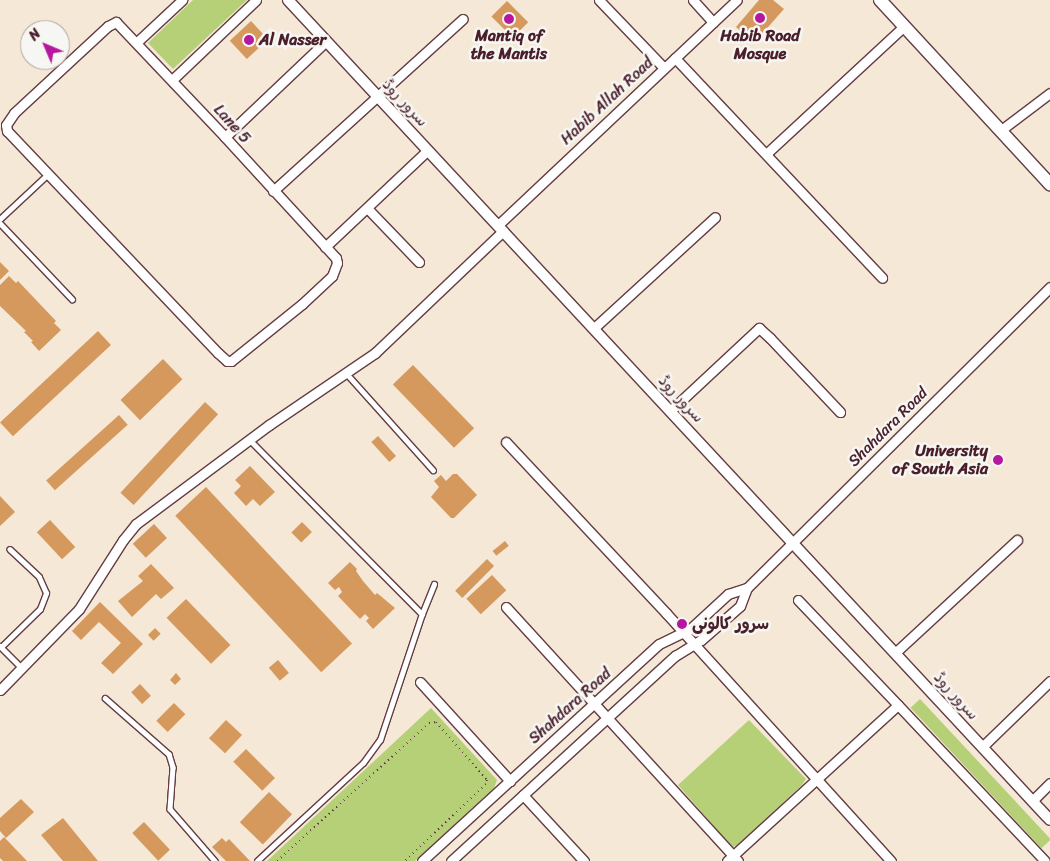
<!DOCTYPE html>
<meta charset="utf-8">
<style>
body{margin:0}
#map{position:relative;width:1050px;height:861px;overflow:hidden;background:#f5e8d7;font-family:Sriracha,"Playpen Sans Arabic",sans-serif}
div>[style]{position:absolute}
.green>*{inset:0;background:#b5d076;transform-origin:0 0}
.building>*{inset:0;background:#d5995e;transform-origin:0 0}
.path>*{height:2px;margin-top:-1px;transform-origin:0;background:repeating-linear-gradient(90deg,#643d45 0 1px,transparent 0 5px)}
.roads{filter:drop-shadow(1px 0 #643d45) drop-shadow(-1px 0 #643d45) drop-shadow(0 1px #643d45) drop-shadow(0 -1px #643d45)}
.service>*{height:4.5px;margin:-2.25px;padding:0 2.25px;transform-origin:2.25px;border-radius:2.25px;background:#fff}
.minor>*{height:9px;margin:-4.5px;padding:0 4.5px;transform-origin:4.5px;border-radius:4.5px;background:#fff}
.tertiary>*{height:10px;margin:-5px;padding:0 5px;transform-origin:5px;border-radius:5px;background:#fff}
.secondary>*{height:12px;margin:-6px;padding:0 6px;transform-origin:6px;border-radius:6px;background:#fff}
.dots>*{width:14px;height:14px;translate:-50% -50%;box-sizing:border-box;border:2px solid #f6f6f2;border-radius:50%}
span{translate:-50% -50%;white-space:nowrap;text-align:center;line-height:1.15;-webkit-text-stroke:5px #f6f6f2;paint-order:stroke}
.poi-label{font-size:16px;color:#4a1f2b;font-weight:700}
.left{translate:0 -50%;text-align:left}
.right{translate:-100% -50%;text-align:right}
.street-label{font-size:16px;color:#4a1f2b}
.north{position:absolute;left:20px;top:20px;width:50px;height:50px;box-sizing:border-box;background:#f6f6f2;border:1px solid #b1a0a2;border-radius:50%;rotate:315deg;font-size:14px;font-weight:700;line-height:20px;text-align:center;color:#4a1f2b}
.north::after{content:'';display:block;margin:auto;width:18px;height:22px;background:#b5179e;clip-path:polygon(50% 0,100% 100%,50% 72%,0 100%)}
</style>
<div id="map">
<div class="green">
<i style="clip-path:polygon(193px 0,247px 0,173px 69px,148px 43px)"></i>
<i style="left:920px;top:699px;width:192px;height:13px;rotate:47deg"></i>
<i style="clip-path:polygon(431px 708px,497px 780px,494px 788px,415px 861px,267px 861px)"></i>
<i style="clip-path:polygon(749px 720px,806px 779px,802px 785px,738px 845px,732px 847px,678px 785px)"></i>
</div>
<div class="building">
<i style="clip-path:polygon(759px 0,773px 0,784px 9px,754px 43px,736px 27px)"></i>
<i style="left:507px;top:1px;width:30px;height:22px;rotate:45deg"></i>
<i style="left:251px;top:21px;width:25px;height:29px;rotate:47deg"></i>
<i style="clip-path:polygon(0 262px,9px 271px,0 280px)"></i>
<i style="clip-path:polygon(9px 276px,16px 283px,18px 281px,56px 321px,54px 323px,61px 330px,39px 351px,31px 342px,33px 341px,24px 332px,26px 331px,0 306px,0 285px)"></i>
<i style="left:98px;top:331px;width:19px;height:134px;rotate:47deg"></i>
<i style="left:163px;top:359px;width:28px;height:59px;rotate:46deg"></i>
<i style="left:413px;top:365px;width:88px;height:28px;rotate:46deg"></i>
<i style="left:205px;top:402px;width:18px;height:124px;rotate:43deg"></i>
<i style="left:119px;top:415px;width:13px;height:98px;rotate:48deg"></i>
<i style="left:378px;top:436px;width:27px;height:9px;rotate:48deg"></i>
<i style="clip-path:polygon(250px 466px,275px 492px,260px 506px,253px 499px,246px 506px,234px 493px,241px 486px,235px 480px)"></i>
<i style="clip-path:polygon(453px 474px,457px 474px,477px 495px,454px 518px,451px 518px,431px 497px,439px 487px,434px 481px,441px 475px,446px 481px)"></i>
<i style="left:206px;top:487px;width:214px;height:42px;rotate:47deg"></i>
<i style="clip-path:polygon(0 496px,15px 512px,0 526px)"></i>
<i style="left:50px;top:520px;width:37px;height:18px;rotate:47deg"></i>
<i style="left:302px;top:522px;width:14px;height:15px;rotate:45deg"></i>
<i style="left:154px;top:524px;width:19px;height:29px;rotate:47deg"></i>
<i style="left:505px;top:541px;width:6px;height:16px;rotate:51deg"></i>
<i style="left:487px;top:559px;width:10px;height:45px;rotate:45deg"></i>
<i style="clip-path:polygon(350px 562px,357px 569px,356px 571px,363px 581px,375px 595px,377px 593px,395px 608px,373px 629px,366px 621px,369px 618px,365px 614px,360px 619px,338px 596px,342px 592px,339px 587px,335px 590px,328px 583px)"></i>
<i style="clip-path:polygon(151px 564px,174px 588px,161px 599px,156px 594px,132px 617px,118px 601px,143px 581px,138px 576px)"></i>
<i style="left:492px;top:575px;width:21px;height:35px;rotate:47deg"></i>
<i style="left:186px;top:599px;width:64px;height:27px;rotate:46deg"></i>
<i style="clip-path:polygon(100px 602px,143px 644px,113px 674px,101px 663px,121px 643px,99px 622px,81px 640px,72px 631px)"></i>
<i style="left:155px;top:628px;width:8px;height:10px;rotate:45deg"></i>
<i style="left:278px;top:660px;width:17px;height:12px;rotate:50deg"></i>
<i style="clip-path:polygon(176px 673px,181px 679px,175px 685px,170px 680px)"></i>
<i style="left:140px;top:684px;width:16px;height:12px;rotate:47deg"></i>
<i style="left:174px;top:703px;width:16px;height:25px;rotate:45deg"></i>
<i style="left:226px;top:720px;width:22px;height:25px;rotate:43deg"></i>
<i style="left:246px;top:749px;width:41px;height:18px;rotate:45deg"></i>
<i style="left:269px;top:792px;width:32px;height:42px;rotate:44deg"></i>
<i style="clip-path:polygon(21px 799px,34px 812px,6px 838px,0 831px,0 818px)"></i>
<i style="clip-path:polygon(63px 818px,98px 861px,63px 861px,41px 835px)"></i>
<i style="left:144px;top:822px;width:38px;height:16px;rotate:47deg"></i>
<i style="clip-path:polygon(4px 837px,27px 861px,3px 861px,0 858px,0 841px)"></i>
<i style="clip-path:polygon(222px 838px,226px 842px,229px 839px,250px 861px,226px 861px,212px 847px)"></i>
</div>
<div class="path">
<i style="left:277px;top:861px;width:205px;rotate:-42.2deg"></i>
<i style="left:429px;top:723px;width:7px;rotate:-8deg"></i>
<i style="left:436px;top:722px;width:77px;rotate:48.7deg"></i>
<i style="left:487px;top:780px;width:4px;rotate:104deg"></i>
<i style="left:486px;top:784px;width:112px;rotate:136.5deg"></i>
</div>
<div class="roads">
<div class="service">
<i style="left:0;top:219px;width:64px;rotate:-43.1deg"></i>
<i style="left:0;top:223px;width:105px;rotate:46.5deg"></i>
<i style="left:347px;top:374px;width:129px;rotate:48.1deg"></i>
<i style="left:250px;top:440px;width:245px;rotate:45.3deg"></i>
<i style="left:0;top:646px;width:31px;rotate:45deg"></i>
<i style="left:1px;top:647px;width:54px;rotate:-44.3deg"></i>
<i style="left:40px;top:609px;width:17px;rotate:-69deg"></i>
<i style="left:46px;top:593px;width:17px;rotate:-114deg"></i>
<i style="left:39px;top:577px;width:40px;rotate:-137deg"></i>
<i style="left:105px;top:698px;width:85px;rotate:41.2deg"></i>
<i style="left:169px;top:754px;width:14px;rotate:73deg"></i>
<i style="left:173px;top:767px;width:42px;rotate:94.1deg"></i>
<i style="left:170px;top:809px;width:69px;rotate:49.1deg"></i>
<i style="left:257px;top:861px;width:144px;rotate:-42.8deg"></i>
<i style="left:363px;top:763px;width:29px;rotate:-54deg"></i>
<i style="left:380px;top:740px;width:133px;rotate:-71.6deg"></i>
<i style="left:422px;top:614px;width:32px;rotate:-68deg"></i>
</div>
<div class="minor">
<i style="left:599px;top:0;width:94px;rotate:46.3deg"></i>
<i style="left:693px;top:0;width:30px;rotate:48deg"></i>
<i style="left:116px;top:22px;width:158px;rotate:46.5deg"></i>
<i style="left:225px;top:137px;width:164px;rotate:47.5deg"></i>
<i style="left:336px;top:258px;width:5px;rotate:79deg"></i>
<i style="left:337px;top:263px;width:14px;rotate:111deg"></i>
<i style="left:332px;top:276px;width:41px;rotate:137deg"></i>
<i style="left:302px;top:304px;width:91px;rotate:141.2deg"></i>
<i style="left:231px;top:361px;width:4px;rotate:180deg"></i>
<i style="left:227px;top:361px;width:12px;rotate:-138deg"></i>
<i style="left:218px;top:353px;width:306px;rotate:-133.5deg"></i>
<i style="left:7px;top:131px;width:6px;rotate:-99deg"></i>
<i style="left:6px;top:125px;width:14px;rotate:-56deg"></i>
<i style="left:14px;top:113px;width:128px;rotate:-42.8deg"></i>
<i style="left:108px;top:26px;width:9px;rotate:-27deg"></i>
<i style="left:137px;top:42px;width:62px;rotate:-43deg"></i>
<i style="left:675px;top:58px;width:302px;rotate:46.7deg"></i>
<i style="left:172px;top:80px;width:116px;rotate:-43.6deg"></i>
<i style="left:1001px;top:130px;width:61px;rotate:-37.1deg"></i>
<i style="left:225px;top:137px;width:139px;rotate:-43.5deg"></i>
<i style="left:766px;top:154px;width:188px;rotate:-42.8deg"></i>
<i style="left:273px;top:191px;width:256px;rotate:-42.2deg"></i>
<i style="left:367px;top:208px;width:75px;rotate:46.1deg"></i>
<i style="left:498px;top:225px;width:328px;rotate:-43.3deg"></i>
<i style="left:325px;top:247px;width:141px;rotate:-43.3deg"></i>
<i style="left:594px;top:328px;width:164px;rotate:-42.5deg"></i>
<i style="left:670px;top:411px;width:122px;rotate:-43deg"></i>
<i style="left:759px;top:328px;width:15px;rotate:42deg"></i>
<i style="left:770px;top:338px;width:102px;rotate:46.6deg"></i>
<i style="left:506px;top:442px;width:234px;rotate:46.9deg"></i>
<i style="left:666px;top:613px;width:335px;rotate:47.8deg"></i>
<i style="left:506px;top:607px;width:344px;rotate:47.6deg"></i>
<i style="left:896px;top:652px;width:165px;rotate:-42.8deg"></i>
<i style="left:420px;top:682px;width:134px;rotate:47.7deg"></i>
<i style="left:0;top:690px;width:113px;rotate:-45.7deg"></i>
<i style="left:79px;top:609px;width:82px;rotate:-57.5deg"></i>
<i style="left:123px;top:540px;width:21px;rotate:-51deg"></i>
<i style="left:136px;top:524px;width:166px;rotate:-36.7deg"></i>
<i style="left:269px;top:425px;width:128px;rotate:-34.2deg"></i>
<i style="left:375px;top:353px;width:177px;rotate:-43.6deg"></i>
<i style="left:898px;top:705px;width:214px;rotate:46.7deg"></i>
<i style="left:982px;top:747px;width:95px;rotate:-44.1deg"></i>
<i style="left:523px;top:795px;width:90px;rotate:47.3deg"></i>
<i style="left:1032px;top:801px;width:25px;rotate:-45deg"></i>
<i style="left:422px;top:861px;width:321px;rotate:-42.5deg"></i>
<i style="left:659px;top:644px;width:34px;rotate:-26deg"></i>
<i style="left:690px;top:629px;width:52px;rotate:-42.6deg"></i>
<i style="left:728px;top:594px;width:20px;rotate:-18deg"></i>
<i style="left:451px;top:861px;width:304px;rotate:-42.5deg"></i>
<i style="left:675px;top:656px;width:31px;rotate:-32deg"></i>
<i style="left:701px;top:640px;width:52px;rotate:-41.1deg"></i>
<i style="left:740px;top:606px;width:19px;rotate:-69deg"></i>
<i style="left:747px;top:588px;width:427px;rotate:-44.8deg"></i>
<i style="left:727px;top:861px;width:231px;rotate:-42.4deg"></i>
<i style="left:898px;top:705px;width:145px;rotate:-133.6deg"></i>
</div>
<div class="tertiary">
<i style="left:288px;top:0;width:1119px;rotate:47.1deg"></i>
</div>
<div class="secondary">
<i style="left:880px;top:0;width:251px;rotate:47.3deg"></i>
</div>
</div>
<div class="dots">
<i style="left:760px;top:18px;background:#b5179e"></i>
<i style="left:509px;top:19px;background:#b5179e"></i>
<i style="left:249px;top:40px;background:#b5179e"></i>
<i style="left:998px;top:460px;background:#b5179e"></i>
<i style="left:682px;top:624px;background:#b5179e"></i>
</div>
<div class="poi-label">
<span style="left:509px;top:45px">Mantiq of<br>the Mantis</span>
<span style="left:760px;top:45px">Habib Road<br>Mosque</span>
<span class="left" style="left:259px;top:40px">Al Nasser</span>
<span class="right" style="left:988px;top:460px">University<br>of South Asia</span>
<span class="left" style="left:692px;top:624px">سرور کالونی</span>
</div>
<div class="street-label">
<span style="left:607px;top:101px;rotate:-43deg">Habib Allah Road</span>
<span style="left:405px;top:103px;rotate:47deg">سرور روڈ</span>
<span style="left:232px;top:124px;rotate:48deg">Lane 5</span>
<span style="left:681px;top:399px;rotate:47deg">سرور روڈ</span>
<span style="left:888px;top:427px;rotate:-45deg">Shahdara Road</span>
<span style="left:956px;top:696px;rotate:48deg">سرور روڈ</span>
<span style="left:570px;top:706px;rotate:-42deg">Shahdara Road</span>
</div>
<div class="north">N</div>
</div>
